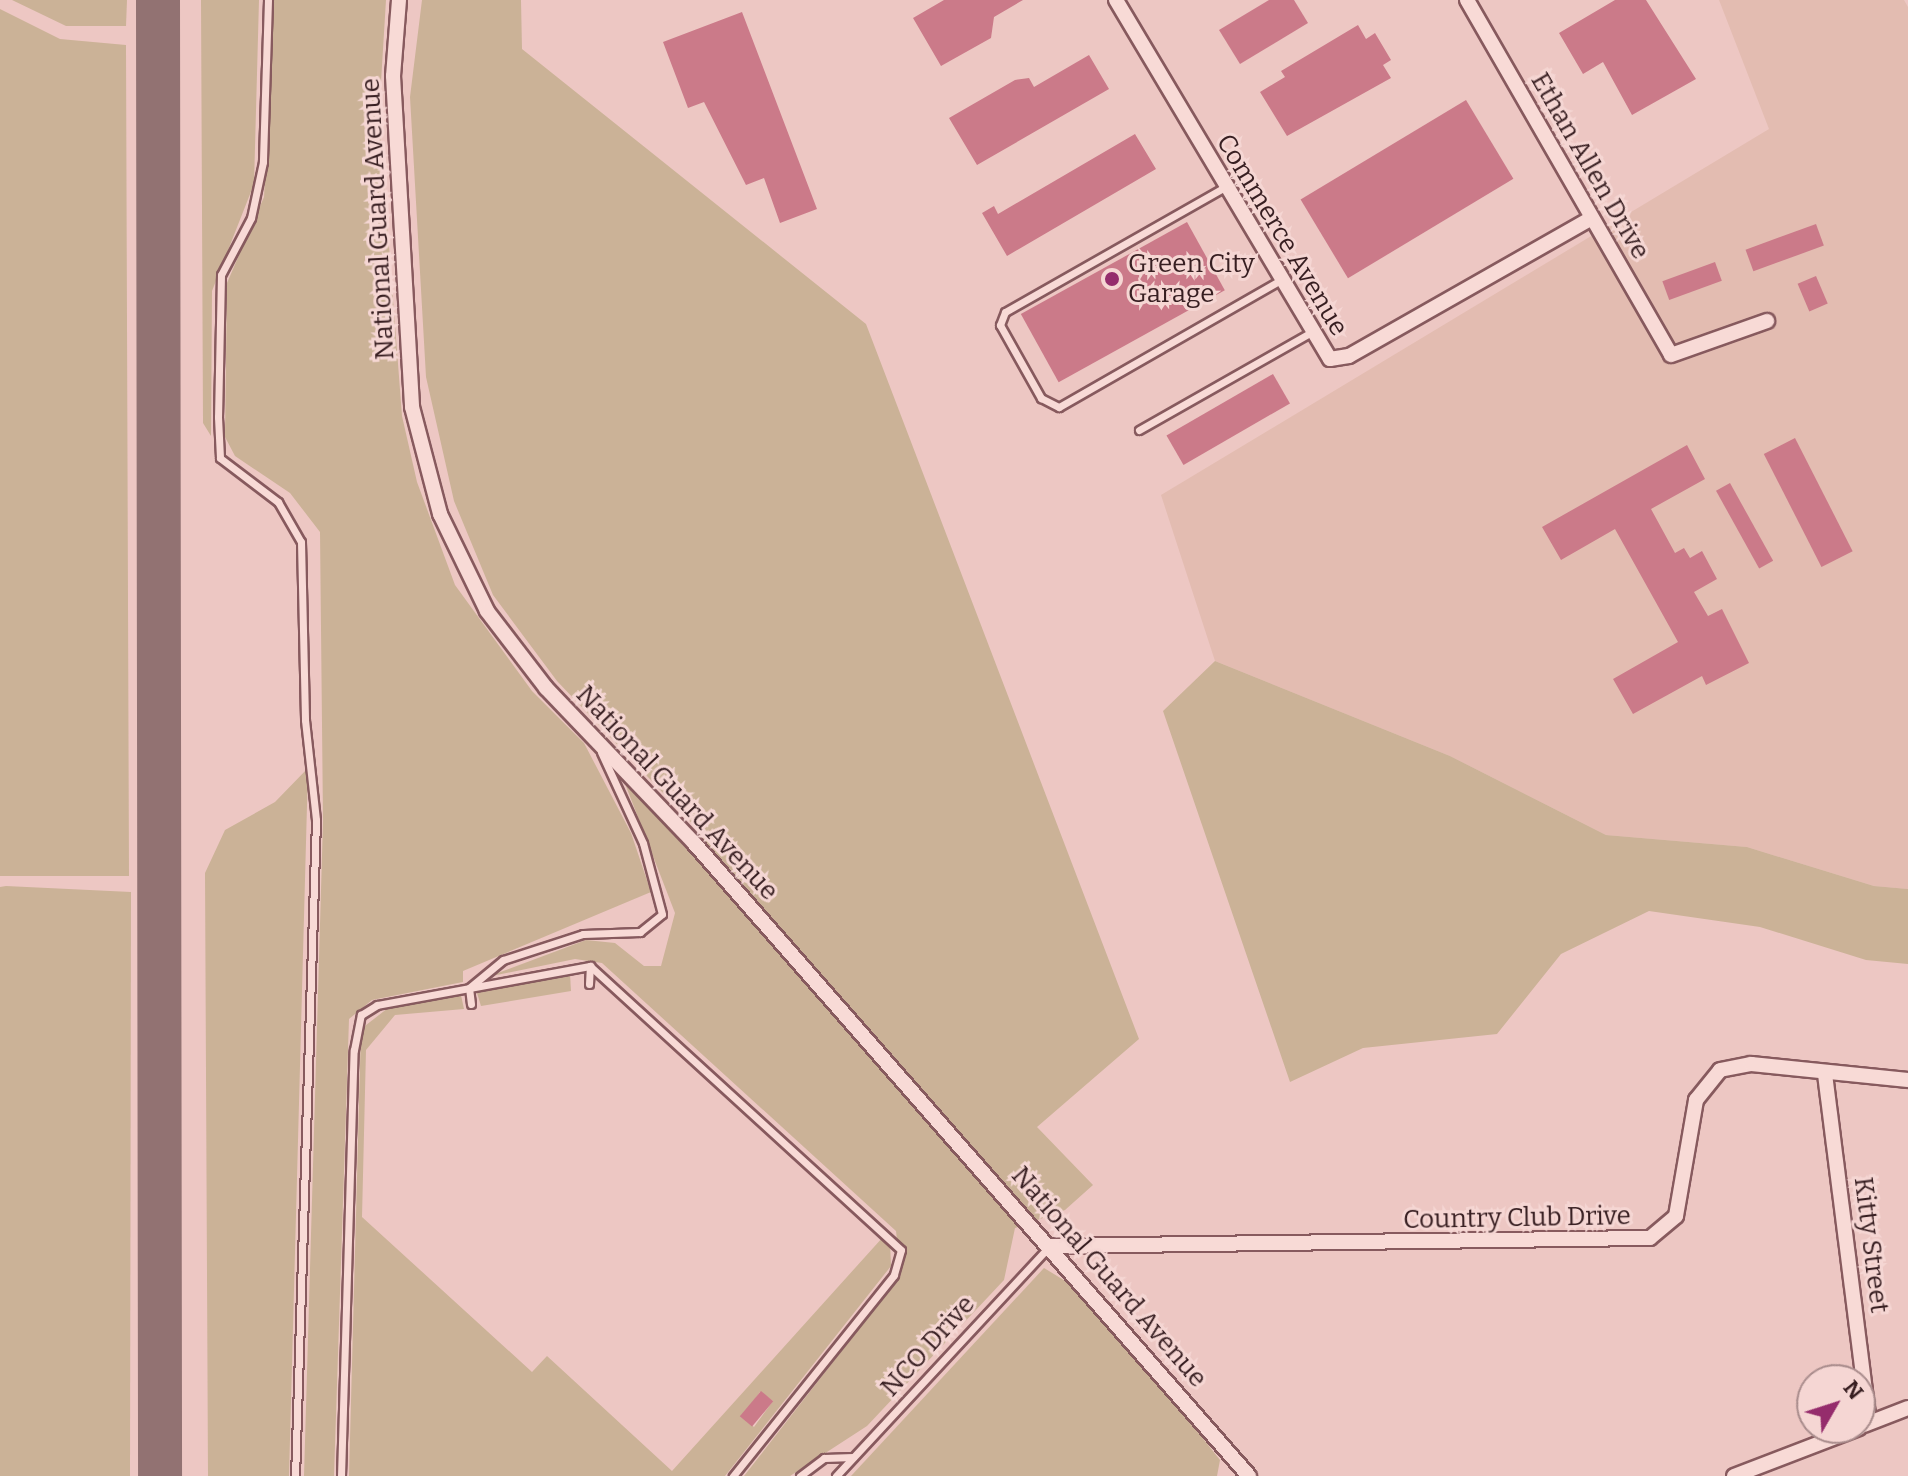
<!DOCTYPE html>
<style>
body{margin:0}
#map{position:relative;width:1908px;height:1476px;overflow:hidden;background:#edc7c3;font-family:Bitter,serif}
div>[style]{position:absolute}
.farmland>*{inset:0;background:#e3bcb1}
.green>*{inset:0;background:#cbb297}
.taxiway>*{height:44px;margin:-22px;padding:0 22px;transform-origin:22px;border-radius:22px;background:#927272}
.building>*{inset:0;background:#cb7a89;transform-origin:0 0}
.roads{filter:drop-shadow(2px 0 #875a5e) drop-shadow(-2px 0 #875a5e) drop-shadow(0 2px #875a5e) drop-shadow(0 -2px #875a5e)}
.service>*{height:7px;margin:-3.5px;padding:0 3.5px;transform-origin:3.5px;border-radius:3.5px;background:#f8dad6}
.minor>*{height:14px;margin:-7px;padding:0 7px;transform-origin:7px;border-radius:7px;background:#f8dad6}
.dots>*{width:22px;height:22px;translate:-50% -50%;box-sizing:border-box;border:4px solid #f5d6d3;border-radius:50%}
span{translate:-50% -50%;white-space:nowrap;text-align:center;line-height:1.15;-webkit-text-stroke:6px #f5d6d3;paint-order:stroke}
.street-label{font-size:26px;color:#371e21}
.poi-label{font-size:26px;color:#371e21}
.left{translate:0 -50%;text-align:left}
.north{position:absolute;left:1796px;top:1364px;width:80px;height:80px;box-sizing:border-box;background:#f5d6d3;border:2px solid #a98c8c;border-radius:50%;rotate:51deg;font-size:22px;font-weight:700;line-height:32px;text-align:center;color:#371e21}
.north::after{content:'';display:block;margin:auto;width:28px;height:36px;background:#952c6c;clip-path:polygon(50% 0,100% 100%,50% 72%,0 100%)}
</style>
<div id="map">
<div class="farmland">
<i style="clip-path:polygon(1719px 0,1904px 0,1908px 7px,1908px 889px,1874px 886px,1747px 847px,1606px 835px,1450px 756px,1215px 661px,1161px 495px,1769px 129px)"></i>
</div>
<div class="green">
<i style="clip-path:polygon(12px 0,127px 0,126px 26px,66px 26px)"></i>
<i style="clip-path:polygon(201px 0,259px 0,254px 184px,212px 291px,211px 436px,203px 423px)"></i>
<i style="clip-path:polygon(274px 0,386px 0,379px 115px,402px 416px,417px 482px,455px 585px,532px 691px,584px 743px,631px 833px,651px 892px,463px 971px,463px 982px,372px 1000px,349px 1019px,334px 1476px,304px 1476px,323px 821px,320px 532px,290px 493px,235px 456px,225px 437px,227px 283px,264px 197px)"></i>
<i style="clip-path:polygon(422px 0,521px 0,522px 49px,866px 324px,1139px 1039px,1037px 1127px,1093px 1185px,1065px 1210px,1015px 1228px,1004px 1280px,867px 1426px,790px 1476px,744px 1476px,901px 1275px,896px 1231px,602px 963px,575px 959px,487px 977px,586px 940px,615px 943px,644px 966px,661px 966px,675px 913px,624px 781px,697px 858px,700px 832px,557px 681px,493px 595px,454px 501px,426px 377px,410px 97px)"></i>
<i style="clip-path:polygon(0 9px,60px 39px,126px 45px,129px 876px,0 876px)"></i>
<i style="clip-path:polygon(1215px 661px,1450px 756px,1606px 835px,1747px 847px,1874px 886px,1908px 889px,1908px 964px,1866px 960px,1760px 927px,1649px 911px,1561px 954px,1497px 1034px,1363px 1048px,1290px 1082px,1163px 711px)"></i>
<i style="clip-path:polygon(308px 768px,289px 1476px,208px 1476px,205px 873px,225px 830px,275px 802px)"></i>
<i style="clip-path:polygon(6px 886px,131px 892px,130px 1476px,0 1476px,0 887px)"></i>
<i style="clip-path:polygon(570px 974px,571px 991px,481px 1006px,477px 993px)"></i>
<i style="clip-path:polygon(evenodd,461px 995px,464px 1009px,395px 1015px,366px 1050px,362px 1217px,532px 1372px,547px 1356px,672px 1471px,883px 1237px,890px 1242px,891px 1266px,725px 1476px,349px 1476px,361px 1029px,388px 1008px,461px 995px,760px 1392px,773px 1401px,754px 1427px,742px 1417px,760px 1392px)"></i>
<i style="clip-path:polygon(1044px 1268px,1067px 1282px,1201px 1436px,1220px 1460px,1217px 1476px,851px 1476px)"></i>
</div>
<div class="taxiway">
<i style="left:158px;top:0;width:1476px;rotate:89.92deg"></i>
</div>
<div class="building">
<i style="clip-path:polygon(944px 0,1023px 0,994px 17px,991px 38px,941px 66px,913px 18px)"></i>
<i style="clip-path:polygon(1269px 0,1294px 0,1308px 23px,1240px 64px,1219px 30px)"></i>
<i style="clip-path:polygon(1615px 0,1646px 0,1696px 79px,1632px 115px,1603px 62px,1583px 74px,1559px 33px)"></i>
<i style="clip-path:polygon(742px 12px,817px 209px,780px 223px,764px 178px,746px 185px,704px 102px,688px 108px,663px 42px)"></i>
<i style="clip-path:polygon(1358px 25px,1366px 39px,1375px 33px,1391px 60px,1383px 65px,1391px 78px,1287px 136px,1260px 92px,1285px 77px,1281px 71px)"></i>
<i style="clip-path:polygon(1089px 55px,1109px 89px,977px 165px,949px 118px,1015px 80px,1029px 78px,1034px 87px)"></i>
<i style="left:1466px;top:100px;width:92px;height:193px;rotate:59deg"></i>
<i style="clip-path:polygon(1135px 134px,1156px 169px,1007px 256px,982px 213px,994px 206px,998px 214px)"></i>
<i style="left:1187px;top:222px;width:78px;height:190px;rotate:61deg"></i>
<i style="left:1816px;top:224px;width:23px;height:75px;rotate:70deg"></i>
<i style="left:1715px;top:262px;width:20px;height:56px;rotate:70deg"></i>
<i style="left:1816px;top:276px;width:30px;height:20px;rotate:67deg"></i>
<i style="left:1273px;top:374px;width:34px;height:123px;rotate:60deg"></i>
<i style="left:1795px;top:438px;width:127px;height:35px;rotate:63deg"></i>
<i style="clip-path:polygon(1687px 445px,1705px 479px,1651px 509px,1675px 553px,1684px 548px,1690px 558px,1702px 551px,1717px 579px,1694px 592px,1708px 616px,1722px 609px,1749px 663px,1706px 685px,1702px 676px,1633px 714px,1613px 679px,1678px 642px,1615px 529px,1561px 560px,1542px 527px)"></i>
<i style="left:1730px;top:483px;width:89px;height:16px;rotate:61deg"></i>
<i style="left:761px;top:1391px;width:16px;height:33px;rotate:40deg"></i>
</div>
<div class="roads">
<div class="service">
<i style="left:268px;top:0;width:162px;rotate:91.8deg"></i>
<i style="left:263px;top:162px;width:57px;rotate:102.1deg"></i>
<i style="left:251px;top:218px;width:64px;rotate:117.8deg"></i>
<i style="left:221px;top:275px;width:142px;rotate:91.2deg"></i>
<i style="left:218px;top:417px;width:41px;rotate:87.2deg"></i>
<i style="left:220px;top:458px;width:73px;rotate:37.2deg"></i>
<i style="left:278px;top:502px;width:46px;rotate:60.1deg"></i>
<i style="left:301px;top:542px;width:178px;rotate:88.7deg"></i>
<i style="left:305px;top:720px;width:101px;rotate:83.7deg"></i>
<i style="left:316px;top:820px;width:656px;rotate:91.83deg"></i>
<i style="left:1225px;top:187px;width:253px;rotate:150.4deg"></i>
<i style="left:1005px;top:312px;width:14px;rotate:111deg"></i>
<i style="left:1000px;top:325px;width:84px;rotate:60.7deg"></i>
<i style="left:1041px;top:398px;width:20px;rotate:27deg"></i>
<i style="left:1059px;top:407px;width:254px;rotate:-29.8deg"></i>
<i style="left:1139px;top:430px;width:197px;rotate:-29.6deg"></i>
<i style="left:589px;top:984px;width:18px;rotate:-87deg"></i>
<i style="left:471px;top:1004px;width:16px;rotate:-97deg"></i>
<i style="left:469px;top:988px;width:44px;rotate:-39.5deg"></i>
<i style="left:503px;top:960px;width:84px;rotate:-18deg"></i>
<i style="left:583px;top:934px;width:57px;rotate:-2deg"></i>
<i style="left:640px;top:932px;width:28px;rotate:-39deg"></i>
<i style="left:662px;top:914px;width:73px;rotate:-105deg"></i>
<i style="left:643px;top:843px;width:100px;rotate:-114.8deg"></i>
<i style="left:341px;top:1476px;width:426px;rotate:-88.3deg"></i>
<i style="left:354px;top:1050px;width:36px;rotate:-79deg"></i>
<i style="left:361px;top:1015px;width:19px;rotate:-32deg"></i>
<i style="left:377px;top:1005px;width:217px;rotate:-10.4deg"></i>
<i style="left:590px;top:966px;width:421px;rotate:42.4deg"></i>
<i style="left:901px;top:1250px;width:26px;rotate:106deg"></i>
<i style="left:894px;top:1275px;width:258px;rotate:128.7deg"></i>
<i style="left:800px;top:1476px;width:30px;rotate:-37deg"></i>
<i style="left:824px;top:1458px;width:29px;rotate:-2deg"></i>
<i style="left:836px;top:1476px;width:313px;rotate:-47.1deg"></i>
</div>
<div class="minor">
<i style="left:399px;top:0;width:76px;rotate:94.5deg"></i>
<i style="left:393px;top:76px;width:332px;rotate:86.7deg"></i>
<i style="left:412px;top:407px;width:111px;rotate:75.3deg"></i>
<i style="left:440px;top:514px;width:108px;rotate:64.1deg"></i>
<i style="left:487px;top:611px;width:97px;rotate:52.5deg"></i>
<i style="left:546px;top:688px;width:214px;rotate:46.3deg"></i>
<i style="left:694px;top:843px;width:842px;rotate:48.76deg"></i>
<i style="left:1116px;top:0;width:418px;rotate:59.2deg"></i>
<i style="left:1330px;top:359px;width:19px;rotate:-9deg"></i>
<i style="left:1349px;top:356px;width:279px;rotate:-29.6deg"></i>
<i style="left:1467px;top:0;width:409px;rotate:60.1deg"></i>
<i style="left:1671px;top:355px;width:102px;rotate:-19.5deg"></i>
<i style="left:1825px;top:1074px;width:350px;rotate:82.8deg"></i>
<i style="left:1051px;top:1246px;width:599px;rotate:-0.77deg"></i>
<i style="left:1650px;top:1238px;width:34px;rotate:-40deg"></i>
<i style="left:1676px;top:1216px;width:118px;rotate:-80.2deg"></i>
<i style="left:1696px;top:1100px;width:38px;rotate:-51deg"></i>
<i style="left:1720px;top:1070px;width:32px;rotate:-11deg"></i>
<i style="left:1751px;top:1064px;width:158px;rotate:5.8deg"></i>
<i style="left:1864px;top:1425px;width:47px;rotate:-21.1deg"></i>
<i style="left:1734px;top:1476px;width:134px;rotate:-21deg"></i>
</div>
</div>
<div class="dots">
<i style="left:1112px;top:279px;background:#952c6c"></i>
</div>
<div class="street-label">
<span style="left:1590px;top:166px;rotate:60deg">Ethan Allen Drive</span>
<span style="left:378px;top:219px;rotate:-93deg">National Guard Avenue</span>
<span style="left:1282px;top:235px;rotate:59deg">Commerce Avenue</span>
<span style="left:677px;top:793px;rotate:47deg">National Guard Avenue</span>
<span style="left:1517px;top:1218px;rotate:-1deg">Country Club Drive</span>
<span style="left:1871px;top:1245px;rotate:83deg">Kitty Street</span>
<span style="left:1109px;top:1277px;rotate:49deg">National Guard Avenue</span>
<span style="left:928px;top:1346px;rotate:-48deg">NCO Drive</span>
</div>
<div class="poi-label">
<span class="left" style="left:1128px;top:279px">Green City<br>Garage</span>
</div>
<div class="north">N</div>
</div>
